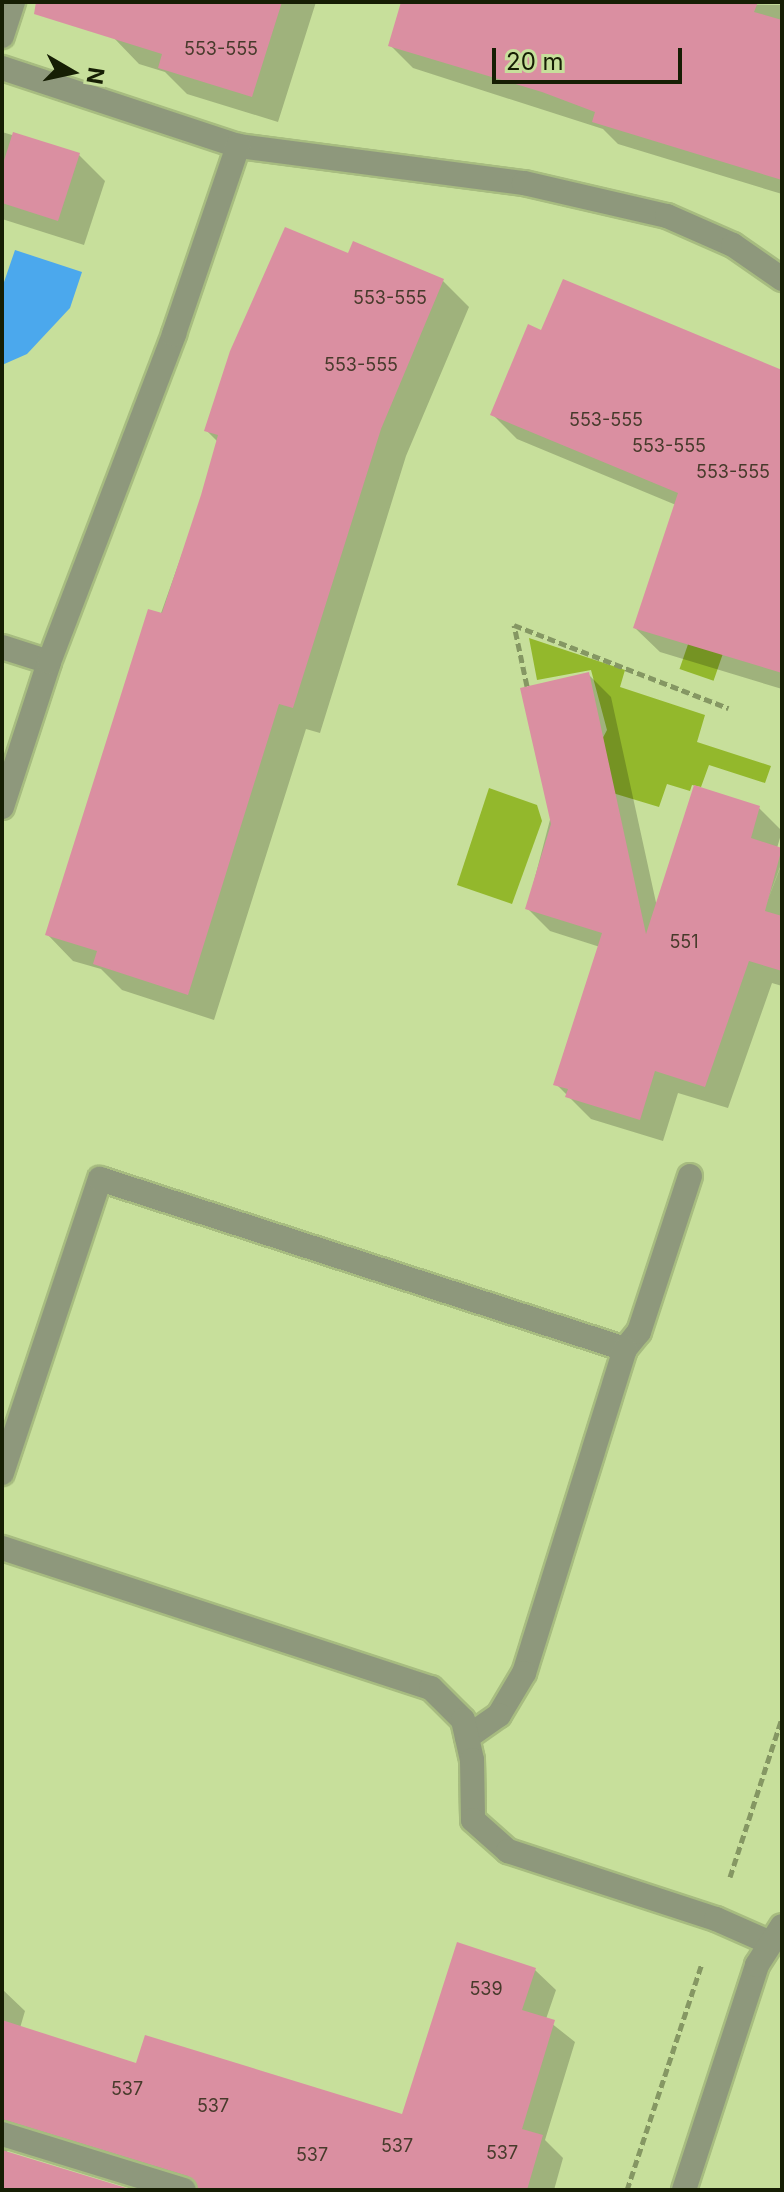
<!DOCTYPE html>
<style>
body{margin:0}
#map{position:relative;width:784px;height:2192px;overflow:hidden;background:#c7df9b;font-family:Inter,sans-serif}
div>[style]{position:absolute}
.green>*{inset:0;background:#93b82c;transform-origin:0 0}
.water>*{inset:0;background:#4ba8ed}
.shadow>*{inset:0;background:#0003}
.building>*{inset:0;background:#da8fa1}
.path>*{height:5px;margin-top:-2.5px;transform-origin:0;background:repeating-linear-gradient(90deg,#859763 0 8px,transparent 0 12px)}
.roads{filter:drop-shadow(2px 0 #a7bc80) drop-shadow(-2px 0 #a7bc80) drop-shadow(0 2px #a7bc80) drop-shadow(0 -2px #a7bc80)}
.minor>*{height:24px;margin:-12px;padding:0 12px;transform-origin:12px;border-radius:12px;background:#8e987c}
span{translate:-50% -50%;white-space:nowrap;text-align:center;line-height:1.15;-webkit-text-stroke:7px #c7df9b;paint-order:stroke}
.number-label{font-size:18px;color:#473a2b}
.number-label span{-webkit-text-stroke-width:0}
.frame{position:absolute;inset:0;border:4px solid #161e04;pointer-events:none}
.north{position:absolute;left:32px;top:32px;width:80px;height:80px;-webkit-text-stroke:6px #c7df9b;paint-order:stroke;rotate:99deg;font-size:22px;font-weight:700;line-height:32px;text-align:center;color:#161e04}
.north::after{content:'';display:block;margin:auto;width:28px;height:36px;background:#161e04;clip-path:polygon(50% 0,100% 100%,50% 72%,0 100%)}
.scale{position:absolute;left:492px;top:48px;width:190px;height:36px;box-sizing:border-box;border:4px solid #161e04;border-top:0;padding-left:10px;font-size:24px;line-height:28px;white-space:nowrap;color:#161e04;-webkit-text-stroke:6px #c7df9b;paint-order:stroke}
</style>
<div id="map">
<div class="green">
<i style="left:715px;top:566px;width:36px;height:109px;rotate:19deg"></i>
<i style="clip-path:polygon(529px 638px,625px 670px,620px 687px,705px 715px,697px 742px,771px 766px,765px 783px,709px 765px,701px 787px,692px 785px,690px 791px,667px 784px,659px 807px,606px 791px,598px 747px,607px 730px,591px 670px,537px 680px)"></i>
<i style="clip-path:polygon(489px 788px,537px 805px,542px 821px,512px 904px,457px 885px)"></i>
</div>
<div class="water">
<i style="clip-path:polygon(15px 250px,82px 272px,70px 308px,27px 354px,2px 365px,2px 288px)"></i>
</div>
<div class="shadow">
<i style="clip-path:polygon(124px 2px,316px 2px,278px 122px,187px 94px,165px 72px,139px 64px,113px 37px)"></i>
<i style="clip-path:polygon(403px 2px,782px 5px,782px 194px,618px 144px,603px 129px,413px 68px,390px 45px)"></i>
<i style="clip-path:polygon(2px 132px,79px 155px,105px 181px,84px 245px,2px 219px)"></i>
<i style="clip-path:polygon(349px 256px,442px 280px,469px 307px,406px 456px,320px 733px,306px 729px,214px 1020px,122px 990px,101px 969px,73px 961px,47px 934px,203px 495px,218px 442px,207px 431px)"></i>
<i style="clip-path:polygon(542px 332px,782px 372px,782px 689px,660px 652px,635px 628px,676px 505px,517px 439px,493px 415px)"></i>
<i style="clip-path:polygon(588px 674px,611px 697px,657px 907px,759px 808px,782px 831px,777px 848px,782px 850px,782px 862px,760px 920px,782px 863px,782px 986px,772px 983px,728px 1108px,678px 1093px,663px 1141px,591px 1119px,556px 1084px,600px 947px,550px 931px,527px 908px)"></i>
<i style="clip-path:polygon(535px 1970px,556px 1990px,546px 2019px,575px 2042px,545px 2140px,563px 2158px,554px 2190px,186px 2190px,13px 2143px,6px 2153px,126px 2190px,2px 2190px,2px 1989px,25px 2011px,20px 2028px,138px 2065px,404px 2117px)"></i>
</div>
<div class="building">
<i style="clip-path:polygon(36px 2px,282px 2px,252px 97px,158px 68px,162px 54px,34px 14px)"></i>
<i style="clip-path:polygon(401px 2px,758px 2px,754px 12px,782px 20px,782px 180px,592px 122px,595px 112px,542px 92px,388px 46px)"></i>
<i style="clip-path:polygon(13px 132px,80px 153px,58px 221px,2px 203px,2px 167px)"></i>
<i style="clip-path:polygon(285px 227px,348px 253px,353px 241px,444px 279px,381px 429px,293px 708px,279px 704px,188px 995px,93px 964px,97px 951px,45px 935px,148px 609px,162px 613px,201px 495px,218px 435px,204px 431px,230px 351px)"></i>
<i style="clip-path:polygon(563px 279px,782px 370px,782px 673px,633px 628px,678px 493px,490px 415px,528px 324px,541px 330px)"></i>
<i style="clip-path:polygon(589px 672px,646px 934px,694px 785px,760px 806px,751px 838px,782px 848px,765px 911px,782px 916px,782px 971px,749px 961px,705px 1087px,655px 1071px,640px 1120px,565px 1097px,568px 1089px,553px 1085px,602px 933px,525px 909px,551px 824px,520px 688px)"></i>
<i style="clip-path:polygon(457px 1942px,536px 1968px,522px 2010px,555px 2020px,522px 2129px,543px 2135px,527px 2190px,199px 2190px,188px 2176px,2px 2119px,2px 2020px,136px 2063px,145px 2035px,402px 2114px)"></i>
<i style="clip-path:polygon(2px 2150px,133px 2190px,2px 2190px)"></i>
</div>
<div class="path">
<i style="left:527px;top:686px;width:62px;rotate:-102deg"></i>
<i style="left:514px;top:625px;width:230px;rotate:21.2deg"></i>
<i style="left:730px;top:1877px;width:167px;rotate:-71.9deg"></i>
<i style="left:627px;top:2190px;width:239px;rotate:-71.7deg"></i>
</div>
<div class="roads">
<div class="minor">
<i style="left:2px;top:36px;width:36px;rotate:-72deg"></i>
<i style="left:2px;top:68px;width:249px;rotate:18.3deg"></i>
<i style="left:238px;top:146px;width:288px;rotate:7.4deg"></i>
<i style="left:524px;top:183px;width:147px;rotate:13deg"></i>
<i style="left:667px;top:216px;width:72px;rotate:23.7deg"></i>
<i style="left:733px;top:245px;width:60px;rotate:34.8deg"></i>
<i style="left:2px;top:647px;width:49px;rotate:17.7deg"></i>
<i style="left:2px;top:807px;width:152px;rotate:-72deg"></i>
<i style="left:49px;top:662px;width:351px;rotate:-69.1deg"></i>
<i style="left:174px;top:334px;width:199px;rotate:-71.2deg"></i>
<i style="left:625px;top:1349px;width:22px;rotate:-51deg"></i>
<i style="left:639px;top:1332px;width:164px;rotate:-71.9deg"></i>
<i style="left:2px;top:1473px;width:310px;rotate:-71.6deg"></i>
<i style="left:100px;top:1179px;width:552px;rotate:17.94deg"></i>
<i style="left:625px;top:1349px;width:339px;rotate:107.3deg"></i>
<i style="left:524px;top:1673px;width:49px;rotate:120.8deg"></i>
<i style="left:499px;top:1715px;width:39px;rotate:145deg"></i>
<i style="left:2px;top:1548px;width:451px;rotate:18.1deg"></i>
<i style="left:431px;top:1688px;width:45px;rotate:45deg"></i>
<i style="left:463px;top:1720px;width:41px;rotate:77.3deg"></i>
<i style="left:472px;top:1760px;width:60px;rotate:89deg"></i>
<i style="left:473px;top:1820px;width:47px;rotate:41.5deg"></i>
<i style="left:508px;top:1851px;width:219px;rotate:18.1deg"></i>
<i style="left:716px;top:1919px;width:57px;rotate:23.9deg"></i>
<i style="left:2px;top:2134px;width:190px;rotate:17.1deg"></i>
<i style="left:684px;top:2190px;width:237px;rotate:-72deg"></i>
<i style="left:757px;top:1965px;width:46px;rotate:-57.3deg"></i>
</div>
</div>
<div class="number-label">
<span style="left:221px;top:49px">553-555</span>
<span style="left:390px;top:298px">553-555</span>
<span style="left:361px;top:365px">553-555</span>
<span style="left:606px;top:420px">553-555</span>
<span style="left:669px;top:446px">553-555</span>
<span style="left:733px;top:472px">553-555</span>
<span style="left:684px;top:942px">551</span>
<span style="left:486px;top:1989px">539</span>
<span style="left:127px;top:2089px">537</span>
<span style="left:213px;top:2106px">537</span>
<span style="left:397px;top:2146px">537</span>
<span style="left:502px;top:2153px">537</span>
<span style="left:312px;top:2155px">537</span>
</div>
<div class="frame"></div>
<div class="north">N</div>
<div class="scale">20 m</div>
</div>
